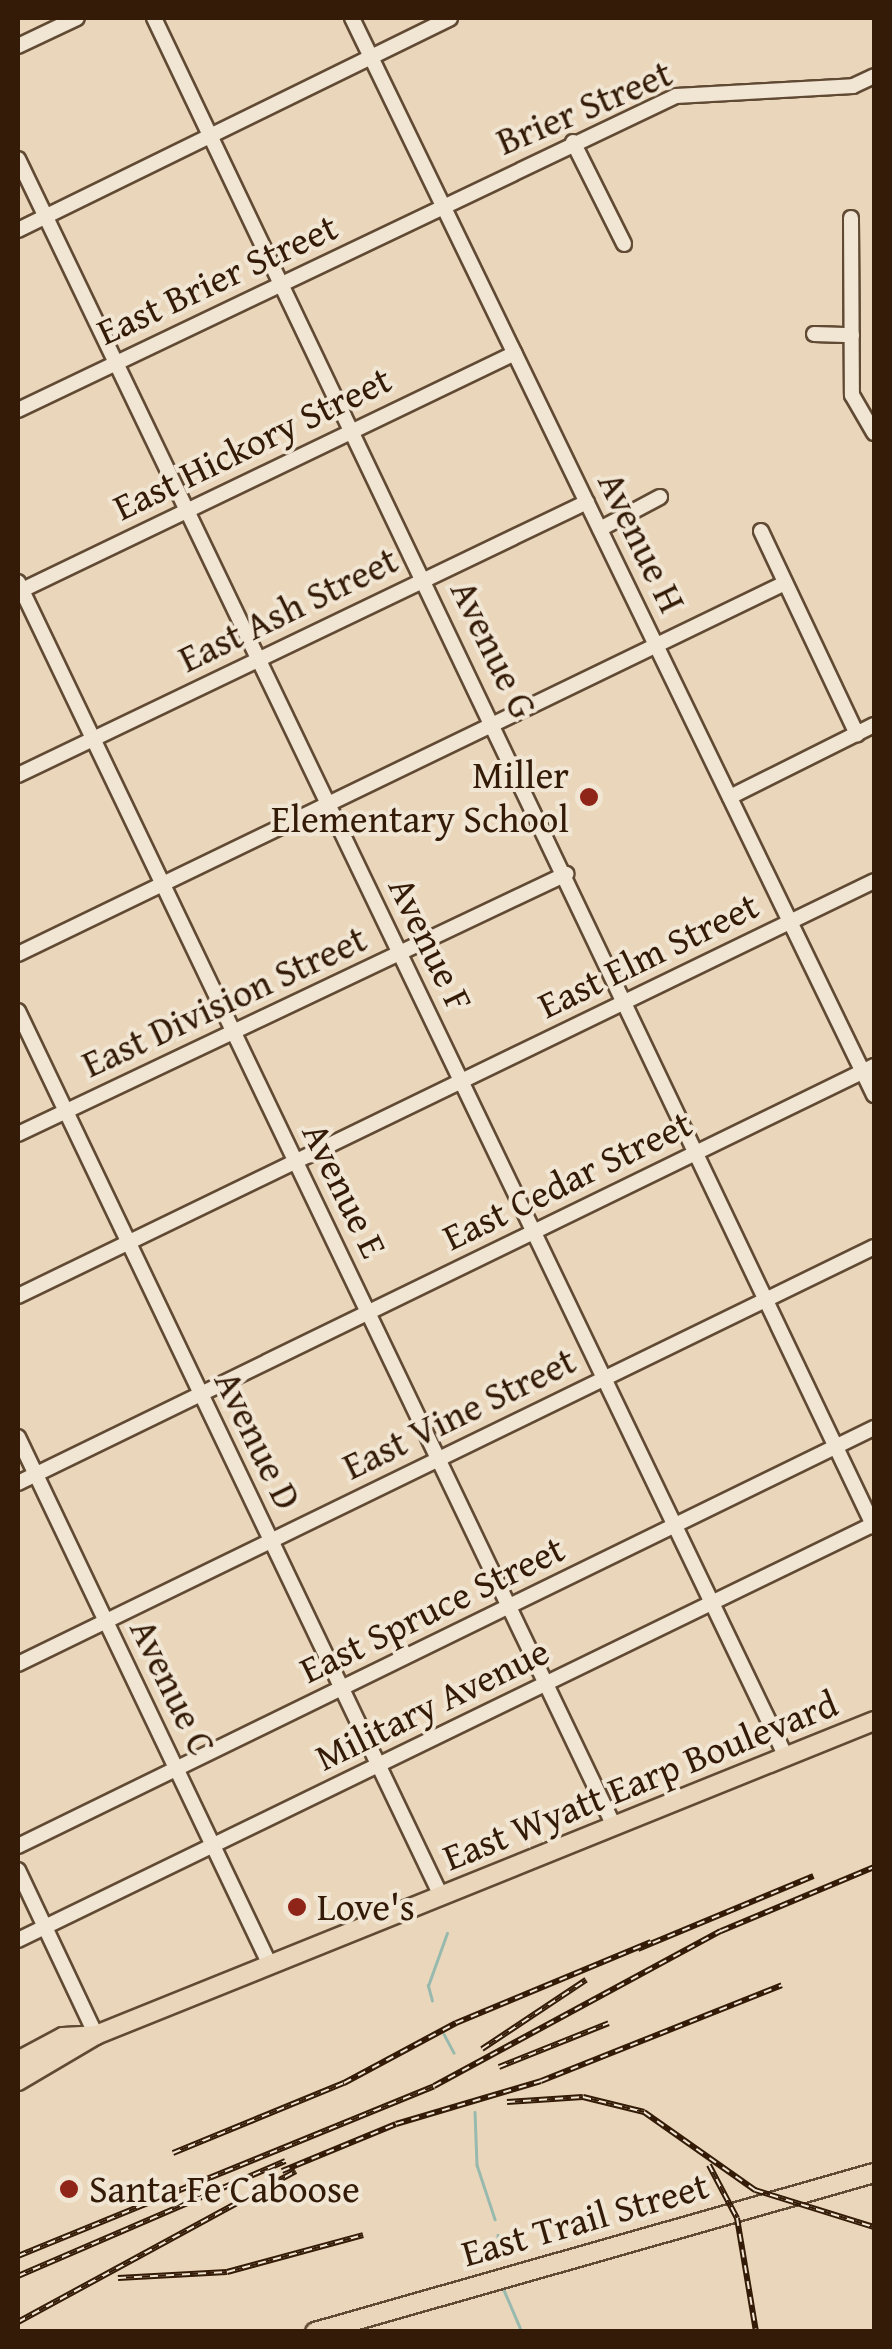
<!DOCTYPE html>
<style>
body{margin:0}
#map{position:relative;width:892px;height:2349px;overflow:hidden;background:#ead7bb;font-family:"Gentium Book Plus",serif}
div>[style]{position:absolute}
.stream>*{height:2.5px;margin:-1.25px;padding:0 1.25px;transform-origin:1.25px;border-radius:1.25px;background:#98baae}
.roads{filter:drop-shadow(2px 0 #614a34) drop-shadow(-2px 0 #614a34) drop-shadow(0 2px #614a34) drop-shadow(0 -2px #614a34)}
.minor>*{height:14px;margin:-7px;padding:0 7px;transform-origin:7px;border-radius:7px;background:#f1e5d3}
.major>*{height:18px;margin:-9px;padding:0 9px;transform-origin:9px;border-radius:9px;background:#ead7bb}
.rail>*{height:6px;margin-top:-3px;transform-origin:0;background:repeating-linear-gradient(90deg,#f1e5d3 0 8px,#331b07 0 16px);box-sizing:border-box;border-block:2px solid #331b07}
.dots>*{width:28px;height:28px;translate:-50% -50%;box-sizing:border-box;border:5px solid #f1e5d3;border-radius:50%}
span{translate:-50% -50%;white-space:nowrap;text-align:center;line-height:1.15;-webkit-text-stroke:8px #f1e5d3;paint-order:stroke}
.street-label{font-size:38px;color:#331b07}
.poi-label{font-size:38px;color:#331b07}
.right{translate:-100% -50%;text-align:right}
.left{translate:0 -50%;text-align:left}
.frame{position:absolute;inset:0;border:20px solid #331b07;pointer-events:none}
</style>
<div id="map">
<div class="stream">
<i style="left:432px;top:2001px;width:16px;rotate:-105deg"></i>
<i style="left:428px;top:1986px;width:56px;rotate:-70.3deg"></i>
<i style="left:444px;top:2034px;width:21px;rotate:62deg"></i>
<i style="left:475px;top:2112px;width:53px;rotate:87.8deg"></i>
<i style="left:477px;top:2165px;width:57px;rotate:71.6deg"></i>
<i style="left:498px;top:2235px;width:22px;rotate:85deg"></i>
<i style="left:504px;top:2290px;width:46px;rotate:66.8deg"></i>
</div>
<div class="roads">
<div class="minor">
<i style="left:154px;top:18px;width:1672px;rotate:64.49deg"></i>
<i style="left:352px;top:18px;width:1197px;rotate:64.14deg"></i>
<i style="left:18px;top:46px;width:65px;rotate:-25.4deg"></i>
<i style="left:573px;top:142px;width:114px;rotate:63.4deg"></i>
<i style="left:18px;top:159px;width:1773px;rotate:64.33deg"></i>
<i style="left:851px;top:218px;width:177px;rotate:89.7deg"></i>
<i style="left:852px;top:395px;width:44px;rotate:59.9deg"></i>
<i style="left:18px;top:230px;width:481px;rotate:-26.1deg"></i>
<i style="left:814px;top:334px;width:38px;rotate:2deg"></i>
<i style="left:18px;top:410px;width:729px;rotate:-25.51deg"></i>
<i style="left:676px;top:96px;width:177px;rotate:-3.2deg"></i>
<i style="left:853px;top:86px;width:23px;rotate:-25deg"></i>
<i style="left:600px;top:529px;width:68px;rotate:-28.1deg"></i>
<i style="left:761px;top:531px;width:225px;rotate:64.7deg"></i>
<i style="left:18px;top:582px;width:1379px;rotate:64.4deg"></i>
<i style="left:18px;top:592px;width:551px;rotate:-25.68deg"></i>
<i style="left:18px;top:775px;width:631px;rotate:-25.63deg"></i>
<i style="left:730px;top:797px;width:161px;rotate:-26.6deg"></i>
<i style="left:18px;top:954px;width:852px;rotate:-25.81deg"></i>
<i style="left:18px;top:1011px;width:981px;rotate:64.45deg"></i>
<i style="left:18px;top:1134px;width:607px;rotate:-25.38deg"></i>
<i style="left:18px;top:1296px;width:951px;rotate:-25.86deg"></i>
<i style="left:18px;top:1437px;width:585px;rotate:64.49deg"></i>
<i style="left:18px;top:1483px;width:952px;rotate:-25.97deg"></i>
<i style="left:18px;top:1664px;width:952px;rotate:-25.97deg"></i>
<i style="left:18px;top:1846px;width:953px;rotate:-26.03deg"></i>
<i style="left:18px;top:1870px;width:183px;rotate:64.7deg"></i>
<i style="left:18px;top:1940px;width:952px;rotate:-25.92deg"></i>
</div>
<div class="major">
<i style="left:18px;top:2061px;width:51px;rotate:-28.1deg"></i>
<i style="left:63px;top:2037px;width:33px;rotate:-3deg"></i>
<i style="left:18px;top:2081px;width:91px;rotate:-30.5deg"></i>
<i style="left:96px;top:2035px;width:839px;rotate:-21.98deg"></i>
<i style="left:315px;top:2332px;width:581px;rotate:-15.88deg"></i>
</div>
</div>
<div class="rail">
<i style="left:638px;top:1949px;width:190px;rotate:-22.6deg"></i>
<i style="left:482px;top:2049px;width:125px;rotate:-33.6deg"></i>
<i style="left:499px;top:2067px;width:118px;rotate:-21.8deg"></i>
<i style="left:507px;top:2102px;width:76px;rotate:-3.8deg"></i>
<i style="left:583px;top:2097px;width:63px;rotate:13.8deg"></i>
<i style="left:644px;top:2112px;width:136px;rotate:35.1deg"></i>
<i style="left:755px;top:2190px;width:125px;rotate:17.3deg"></i>
<i style="left:173px;top:2153px;width:185px;rotate:-22.3deg"></i>
<i style="left:344px;top:2083px;width:127px;rotate:-28.2deg"></i>
<i style="left:456px;top:2023px;width:211px;rotate:-22.6deg"></i>
<i style="left:709px;top:2165px;width:60px;rotate:62.2deg"></i>
<i style="left:737px;top:2218px;width:116px;rotate:80.5deg"></i>
<i style="left:282px;top:2171px;width:123px;rotate:-22.4deg"></i>
<i style="left:396px;top:2124px;width:151px;rotate:-16.5deg"></i>
<i style="left:541px;top:2081px;width:259px;rotate:-21.7deg"></i>
<i style="left:18px;top:2256px;width:449px;rotate:-22.2deg"></i>
<i style="left:434px;top:2086px;width:326px;rotate:-28.4deg"></i>
<i style="left:721px;top:1931px;width:166px;rotate:-22.7deg"></i>
<i style="left:18px;top:2276px;width:291px;rotate:-23.3deg"></i>
<i style="left:118px;top:2278px;width:109px;rotate:-3.2deg"></i>
<i style="left:227px;top:2272px;width:141px;rotate:-15.2deg"></i>
<i style="left:18px;top:2322px;width:316px;rotate:-28.5deg"></i>
</div>
<div class="dots">
<i style="left:589px;top:797px;background:#8f2418"></i>
<i style="left:297px;top:1907px;background:#8f2418"></i>
<i style="left:69px;top:2189px;background:#8f2418"></i>
</div>
<div class="street-label">
<span style="left:584px;top:107px;rotate:-23deg">Brier Street</span>
<span style="left:217px;top:279px;rotate:-25deg">East Brier Street</span>
<span style="left:252px;top:443px;rotate:-26deg">East Hickory Street</span>
<span style="left:642px;top:542px;rotate:64deg">Avenue H</span>
<span style="left:288px;top:609px;rotate:-26deg">East Ash Street</span>
<span style="left:494px;top:649px;rotate:64deg">Avenue G</span>
<span style="left:431px;top:944px;rotate:64deg">Avenue F</span>
<span style="left:648px;top:955px;rotate:-26deg">East Elm Street</span>
<span style="left:224px;top:1001px;rotate:-25deg">East Division Street</span>
<span style="left:567px;top:1180px;rotate:-26deg">East Cedar Street</span>
<span style="left:345px;top:1190px;rotate:64deg">Avenue E</span>
<span style="left:459px;top:1413px;rotate:-26deg">East Vine Street</span>
<span style="left:258px;top:1440px;rotate:64deg">Avenue D</span>
<span style="left:432px;top:1609px;rotate:-26deg">East Spruce Street</span>
<span style="left:173px;top:1687px;rotate:64deg">Avenue C</span>
<span style="left:432px;top:1704px;rotate:-26deg">Military Avenue</span>
<span style="left:640px;top:1780px;rotate:-22deg">East Wyatt Earp Boulevard</span>
<span style="left:585px;top:2219px;rotate:-16deg">East Trail Street</span>
</div>
<div class="poi-label">
<span class="right" style="left:569px;top:797px">Miller<br>Elementary School</span>
<span class="left" style="left:317px;top:1907px">Love's</span>
<span class="left" style="left:89px;top:2189px">Santa Fe Caboose</span>
</div>
<div class="frame"></div>
</div>
